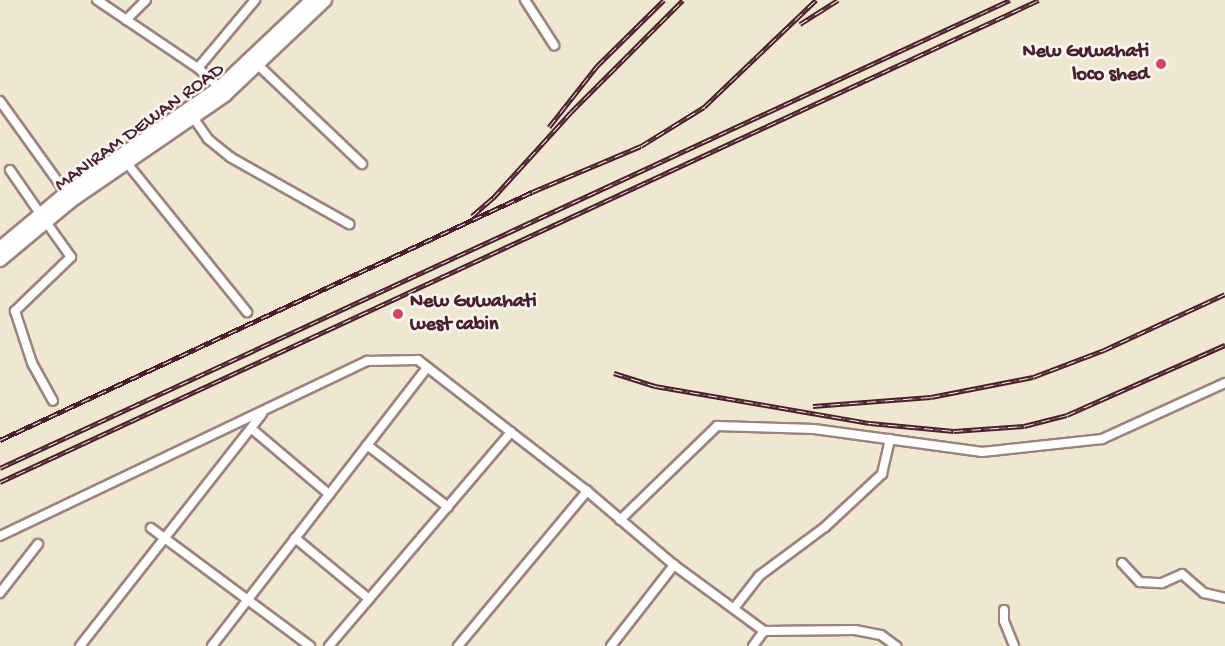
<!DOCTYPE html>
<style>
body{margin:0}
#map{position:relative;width:1225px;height:646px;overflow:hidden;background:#f0e7d0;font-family:"Gochi Hand",sans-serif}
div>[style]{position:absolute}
.roads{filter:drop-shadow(2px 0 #9d837e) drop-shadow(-2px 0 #9d837e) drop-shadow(0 2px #9d837e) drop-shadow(0 -2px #9d837e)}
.minor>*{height:8px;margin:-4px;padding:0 4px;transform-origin:4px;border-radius:4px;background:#fff}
.primary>*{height:12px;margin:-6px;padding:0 6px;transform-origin:6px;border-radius:6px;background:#fff}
.rail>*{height:5px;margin-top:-2.5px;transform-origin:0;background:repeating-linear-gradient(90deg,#f6f6f2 0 9px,#4a1f2b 0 18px);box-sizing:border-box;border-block:2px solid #4a1f2b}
.dots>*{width:16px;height:16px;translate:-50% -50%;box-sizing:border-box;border:3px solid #f6f6f2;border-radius:50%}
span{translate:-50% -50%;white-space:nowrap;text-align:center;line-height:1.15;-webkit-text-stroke:5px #f6f6f2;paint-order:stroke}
.poi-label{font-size:20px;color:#4a1f2b;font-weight:700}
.right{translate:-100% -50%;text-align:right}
.left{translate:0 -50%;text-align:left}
.street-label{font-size:20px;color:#4a1f2b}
</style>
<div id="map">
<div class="roads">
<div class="minor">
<i style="left:97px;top:0;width:122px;rotate:34deg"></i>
<i style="left:198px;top:68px;width:31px;rotate:42deg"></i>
<i style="left:525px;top:0;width:54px;rotate:57.2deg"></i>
<i style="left:126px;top:20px;width:28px;rotate:-45deg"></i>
<i style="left:257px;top:64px;width:145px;rotate:43.6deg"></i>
<i style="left:198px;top:68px;width:89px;rotate:-50deg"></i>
<i style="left:0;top:101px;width:113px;rotate:54.3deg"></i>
<i style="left:190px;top:113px;width:32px;rotate:55deg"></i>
<i style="left:208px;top:139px;width:28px;rotate:39deg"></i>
<i style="left:230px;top:157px;width:137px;rotate:29.4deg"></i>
<i style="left:126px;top:162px;width:193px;rotate:51.1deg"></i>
<i style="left:10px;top:170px;width:55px;rotate:55.4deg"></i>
<i style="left:46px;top:222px;width:43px;rotate:54.5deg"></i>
<i style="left:71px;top:257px;width:78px;rotate:136deg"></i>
<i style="left:15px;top:311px;width:55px;rotate:71.9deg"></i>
<i style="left:32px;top:363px;width:43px;rotate:61.1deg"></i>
<i style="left:252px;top:429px;width:101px;rotate:40.2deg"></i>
<i style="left:367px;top:445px;width:102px;rotate:37.4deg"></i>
<i style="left:620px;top:520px;width:135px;rotate:-44.1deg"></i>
<i style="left:717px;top:426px;width:97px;rotate:1.8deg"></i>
<i style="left:814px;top:429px;width:170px;rotate:7.8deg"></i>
<i style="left:982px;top:452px;width:121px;rotate:-6.2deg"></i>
<i style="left:1102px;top:439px;width:135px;rotate:-24.5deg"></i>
<i style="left:151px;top:528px;width:198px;rotate:36.6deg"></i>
<i style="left:0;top:536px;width:407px;rotate:-25.5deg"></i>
<i style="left:367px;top:361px;width:51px;rotate:-1.1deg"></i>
<i style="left:418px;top:360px;width:214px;rotate:37.8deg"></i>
<i style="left:587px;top:491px;width:114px;rotate:40.4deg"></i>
<i style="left:674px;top:565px;width:112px;rotate:36.3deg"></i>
<i style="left:764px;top:631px;width:91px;rotate:-0.6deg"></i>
<i style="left:855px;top:630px;width:26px;rotate:11deg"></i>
<i style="left:881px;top:635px;width:19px;rotate:36deg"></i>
<i style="left:295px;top:538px;width:96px;rotate:39.5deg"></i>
<i style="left:1122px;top:563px;width:26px;rotate:47deg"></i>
<i style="left:1140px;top:582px;width:22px;rotate:3deg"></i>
<i style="left:1162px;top:583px;width:22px;rotate:-24deg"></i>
<i style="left:1182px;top:574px;width:29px;rotate:41deg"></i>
<i style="left:1204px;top:593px;width:22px;rotate:13deg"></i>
<i style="left:0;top:593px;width:62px;rotate:-52.2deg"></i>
<i style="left:735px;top:607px;width:39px;rotate:-52deg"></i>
<i style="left:759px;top:576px;width:82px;rotate:-36.6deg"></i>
<i style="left:825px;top:527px;width:78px;rotate:-42.9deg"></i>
<i style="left:882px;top:474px;width:36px;rotate:-77deg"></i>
<i style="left:1004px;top:610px;width:11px;rotate:90deg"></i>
<i style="left:1004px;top:621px;width:27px;rotate:68deg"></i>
<i style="left:80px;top:646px;width:295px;rotate:-51.9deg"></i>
<i style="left:212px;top:646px;width:351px;rotate:-52.3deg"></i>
<i style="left:329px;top:646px;width:281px;rotate:-49.6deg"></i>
<i style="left:458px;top:646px;width:202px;rotate:-50.2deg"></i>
<i style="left:611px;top:646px;width:103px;rotate:-52.1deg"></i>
<i style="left:753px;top:646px;width:19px;rotate:-54deg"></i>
</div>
<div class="primary">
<i style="left:0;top:248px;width:86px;rotate:-39.8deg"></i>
<i style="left:66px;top:193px;width:187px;rotate:-34.5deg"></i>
<i style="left:220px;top:87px;width:127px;rotate:-43.4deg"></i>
<i style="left:0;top:260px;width:92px;rotate:-39.7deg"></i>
<i style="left:71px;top:201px;width:187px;rotate:-34.5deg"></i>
<i style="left:225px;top:95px;width:138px;rotate:-43.5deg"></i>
</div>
</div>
<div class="rail">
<i style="left:800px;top:24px;width:45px;rotate:-32.3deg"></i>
<i style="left:549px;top:127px;width:78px;rotate:-51.8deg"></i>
<i style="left:597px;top:66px;width:94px;rotate:-44.6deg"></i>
<i style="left:472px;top:216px;width:28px;rotate:-41deg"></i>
<i style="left:493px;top:198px;width:116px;rotate:-47.8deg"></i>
<i style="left:571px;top:112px;width:158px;rotate:-45deg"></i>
<i style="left:614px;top:373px;width:43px;rotate:17.6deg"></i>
<i style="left:655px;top:386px;width:218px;rotate:9.8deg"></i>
<i style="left:870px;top:423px;width:84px;rotate:5.4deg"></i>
<i style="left:954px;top:431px;width:70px;rotate:-4.1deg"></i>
<i style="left:1024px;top:426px;width:44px;rotate:-14.3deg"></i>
<i style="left:1067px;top:415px;width:173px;rotate:-23.9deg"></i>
<i style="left:813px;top:406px;width:118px;rotate:-4.4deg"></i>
<i style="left:931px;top:397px;width:104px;rotate:-11.1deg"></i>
<i style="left:1033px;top:377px;width:76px;rotate:-20.8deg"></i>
<i style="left:1104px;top:350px;width:133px;rotate:-24.8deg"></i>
<i style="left:0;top:440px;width:587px;rotate:-24.99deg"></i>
<i style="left:532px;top:192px;width:118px;rotate:-22.9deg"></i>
<i style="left:641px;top:146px;width:74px;rotate:-31.8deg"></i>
<i style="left:704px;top:107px;width:155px;rotate:-43.7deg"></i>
<i style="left:0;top:468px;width:1113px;rotate:-24.86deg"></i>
<i style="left:0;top:482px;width:1145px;rotate:-24.89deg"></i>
</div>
<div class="dots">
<i style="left:1161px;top:64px;background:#d1495b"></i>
<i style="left:398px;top:314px;background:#d1495b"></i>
</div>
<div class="poi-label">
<span class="right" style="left:1149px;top:64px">New Guwahati<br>loco shed</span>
<span class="left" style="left:410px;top:314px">New Guwahati<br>west cabin</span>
</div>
<div class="street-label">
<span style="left:140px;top:128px;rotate:-36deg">MANIRAM DEWAN ROAD</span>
</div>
</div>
